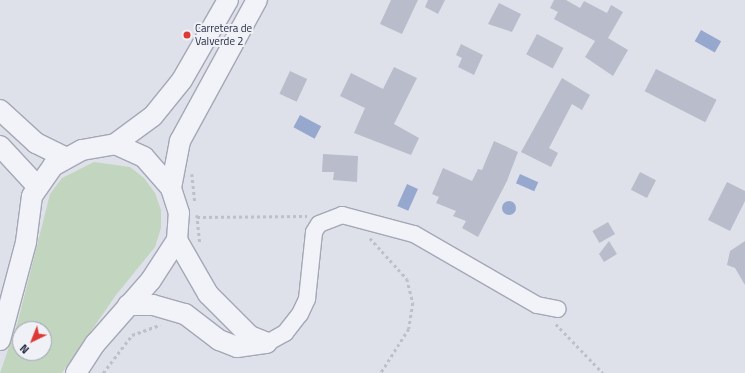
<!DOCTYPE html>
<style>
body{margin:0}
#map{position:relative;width:745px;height:373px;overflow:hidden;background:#dfe1ea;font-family:"Titillium Web",sans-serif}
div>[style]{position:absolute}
.green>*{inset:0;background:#c1d5bf}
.water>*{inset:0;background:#96a8ce;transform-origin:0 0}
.round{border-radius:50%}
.building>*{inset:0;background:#b9bcca;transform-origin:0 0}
.path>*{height:2.5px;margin-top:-1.25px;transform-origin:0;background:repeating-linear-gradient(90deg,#bdbfc9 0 3px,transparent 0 6px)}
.roads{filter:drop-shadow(1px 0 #a4a7b5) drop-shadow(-1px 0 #a4a7b5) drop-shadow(0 1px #a4a7b5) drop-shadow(0 -1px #a4a7b5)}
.minor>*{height:16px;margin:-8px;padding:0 8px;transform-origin:8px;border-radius:8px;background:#f2f3f8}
.tertiary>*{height:20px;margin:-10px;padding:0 10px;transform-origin:10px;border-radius:10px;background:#f2f3f8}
.dots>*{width:11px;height:11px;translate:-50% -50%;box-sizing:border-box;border:2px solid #eff1f7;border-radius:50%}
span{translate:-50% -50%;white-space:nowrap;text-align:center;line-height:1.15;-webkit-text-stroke:4px #eff1f7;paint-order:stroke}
.poi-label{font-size:11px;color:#262c43}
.left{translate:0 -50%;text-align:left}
.north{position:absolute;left:12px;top:321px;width:40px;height:40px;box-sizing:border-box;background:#eff1f7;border:1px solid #9fa2af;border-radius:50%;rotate:223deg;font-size:11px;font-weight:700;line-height:16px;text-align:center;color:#262c43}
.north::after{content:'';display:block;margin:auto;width:14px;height:18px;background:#dd3936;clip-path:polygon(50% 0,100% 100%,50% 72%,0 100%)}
</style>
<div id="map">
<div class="green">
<i style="clip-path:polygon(evenodd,94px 162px,130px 167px,144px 178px,155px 193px,161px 210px,161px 228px,155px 247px,116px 295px,62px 373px,0 373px,18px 321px,50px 194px,62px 178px,94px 162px,20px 329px,44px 329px,44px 353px,20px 353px,20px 329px)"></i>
</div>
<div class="water">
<i style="left:701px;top:30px;width:23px;height:13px;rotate:29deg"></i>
<i style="left:300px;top:115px;width:24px;height:14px;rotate:28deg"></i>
<i style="left:520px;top:174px;width:20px;height:10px;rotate:24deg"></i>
<i style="left:407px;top:184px;width:12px;height:24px;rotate:24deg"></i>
<i class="round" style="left:502px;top:201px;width:14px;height:14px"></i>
</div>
<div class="building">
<i style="clip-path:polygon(391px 0,418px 0,402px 34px,380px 24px)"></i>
<i style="clip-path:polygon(428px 0,445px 0,438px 14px,425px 7px)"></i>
<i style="clip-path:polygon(554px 0,566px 0,580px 8px,584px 1px,607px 13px,611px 5px,623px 12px,608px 38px,628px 50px,613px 76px,585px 57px,595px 41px,554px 19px,558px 12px,550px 8px)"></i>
<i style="clip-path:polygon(499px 3px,521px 14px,512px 32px,488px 24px)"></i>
<i style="left:537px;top:34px;width:30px;height:23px;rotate:28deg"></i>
<i style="clip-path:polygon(461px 44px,483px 55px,474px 75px,458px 67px,462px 58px,456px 55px)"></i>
<i style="clip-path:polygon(394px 67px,417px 78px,394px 124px,419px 138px,411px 155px,354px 133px,365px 108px,340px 96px,351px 73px,383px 89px)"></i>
<i style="left:656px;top:69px;width:68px;height:25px;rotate:27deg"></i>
<i style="left:290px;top:71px;width:19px;height:25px;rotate:25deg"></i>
<i style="clip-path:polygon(562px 78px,590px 95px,582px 110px,572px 104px,549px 148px,558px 153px,551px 167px,521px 152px)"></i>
<i style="clip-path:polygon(494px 141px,518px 152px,507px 181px,478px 237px,462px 228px,466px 221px,453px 216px,456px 211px,436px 203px,439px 197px,432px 194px,443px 168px,472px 181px,478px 169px,482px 170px)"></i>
<i style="clip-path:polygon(323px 154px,358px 156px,357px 182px,333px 180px,334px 172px,322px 172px)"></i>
<i style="left:640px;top:172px;width:18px;height:20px;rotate:27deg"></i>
<i style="clip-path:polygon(727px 182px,745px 191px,745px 201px,730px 231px,708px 220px)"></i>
<i style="left:608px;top:222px;width:14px;height:18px;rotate:60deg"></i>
<i style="clip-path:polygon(609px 241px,617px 254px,604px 262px,599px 254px)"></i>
<i style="clip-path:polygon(745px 241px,745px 285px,735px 268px,727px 265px,730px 251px)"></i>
</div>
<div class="path">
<i style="left:192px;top:174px;width:29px;rotate:84deg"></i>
<i style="left:197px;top:215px;width:29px;rotate:84deg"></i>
<i style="left:197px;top:217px;width:110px;rotate:-0.5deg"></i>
<i style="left:370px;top:238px;width:55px;rotate:47.9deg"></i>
<i style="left:407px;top:279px;width:25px;rotate:76deg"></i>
<i style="left:413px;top:303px;width:26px;rotate:99deg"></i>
<i style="left:409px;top:329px;width:52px;rotate:122.5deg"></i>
<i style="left:556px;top:324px;width:68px;rotate:46.2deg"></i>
<i style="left:103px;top:373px;width:48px;rotate:-52.7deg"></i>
<i style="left:132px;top:335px;width:30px;rotate:-20deg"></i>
</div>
<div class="roads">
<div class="minor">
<i style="left:267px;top:343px;width:21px;rotate:-29deg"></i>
<i style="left:285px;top:333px;width:24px;rotate:-52deg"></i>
<i style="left:300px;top:314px;width:17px;rotate:-65deg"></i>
<i style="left:307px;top:299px;width:67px;rotate:-84deg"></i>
<i style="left:314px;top:232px;width:9px;rotate:-58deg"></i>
<i style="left:319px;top:224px;width:25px;rotate:-21deg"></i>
<i style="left:342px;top:215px;width:74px;rotate:14.8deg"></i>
<i style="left:414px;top:234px;width:142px;rotate:30deg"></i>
<i style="left:537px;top:305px;width:21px;rotate:11deg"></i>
</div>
<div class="tertiary">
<i style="left:0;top:110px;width:49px;rotate:42.5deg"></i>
<i style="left:36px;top:143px;width:34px;rotate:26deg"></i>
<i style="left:0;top:146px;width:56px;rotate:47.2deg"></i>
<i style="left:171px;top:188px;width:48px;rotate:-79.2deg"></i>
<i style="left:180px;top:141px;width:161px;rotate:-61.4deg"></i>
<i style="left:177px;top:240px;width:62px;rotate:60.1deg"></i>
<i style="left:208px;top:294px;width:59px;rotate:45deg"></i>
<i style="left:250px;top:336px;width:18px;rotate:22deg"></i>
<i style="left:128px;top:305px;width:25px"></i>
<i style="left:153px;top:305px;width:33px;rotate:16deg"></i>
<i style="left:185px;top:314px;width:43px;rotate:37.4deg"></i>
<i style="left:219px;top:340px;width:19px;rotate:21deg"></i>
<i style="left:237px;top:347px;width:30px;rotate:-8deg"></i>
<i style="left:0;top:340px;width:101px;rotate:-75.1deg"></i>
<i style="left:26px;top:242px;width:46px;rotate:-82.6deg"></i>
<i style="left:32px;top:196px;width:37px;rotate:-55deg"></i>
<i style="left:53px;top:166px;width:33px;rotate:-29deg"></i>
<i style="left:82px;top:150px;width:34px;rotate:-10deg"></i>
<i style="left:115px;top:144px;width:47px;rotate:-36.4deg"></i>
<i style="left:153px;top:116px;width:46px;rotate:-51.1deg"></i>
<i style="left:182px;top:80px;width:92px;rotate:-60.1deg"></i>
<i style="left:76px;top:373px;width:35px;rotate:-57deg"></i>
<i style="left:95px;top:344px;width:85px;rotate:-48.8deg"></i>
<i style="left:151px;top:280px;width:48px;rotate:-57deg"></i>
<i style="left:177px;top:240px;width:27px;rotate:-86deg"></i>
<i style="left:179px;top:213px;width:26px;rotate:-108deg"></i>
<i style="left:171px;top:188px;width:41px;rotate:-131.1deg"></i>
<i style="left:144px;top:157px;width:32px;rotate:-156deg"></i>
</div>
</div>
<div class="dots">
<i style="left:187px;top:35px;background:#dd3936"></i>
</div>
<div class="poi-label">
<span class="left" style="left:195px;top:35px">Carretera de<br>Valverde 2</span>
</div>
<div class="north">N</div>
</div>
